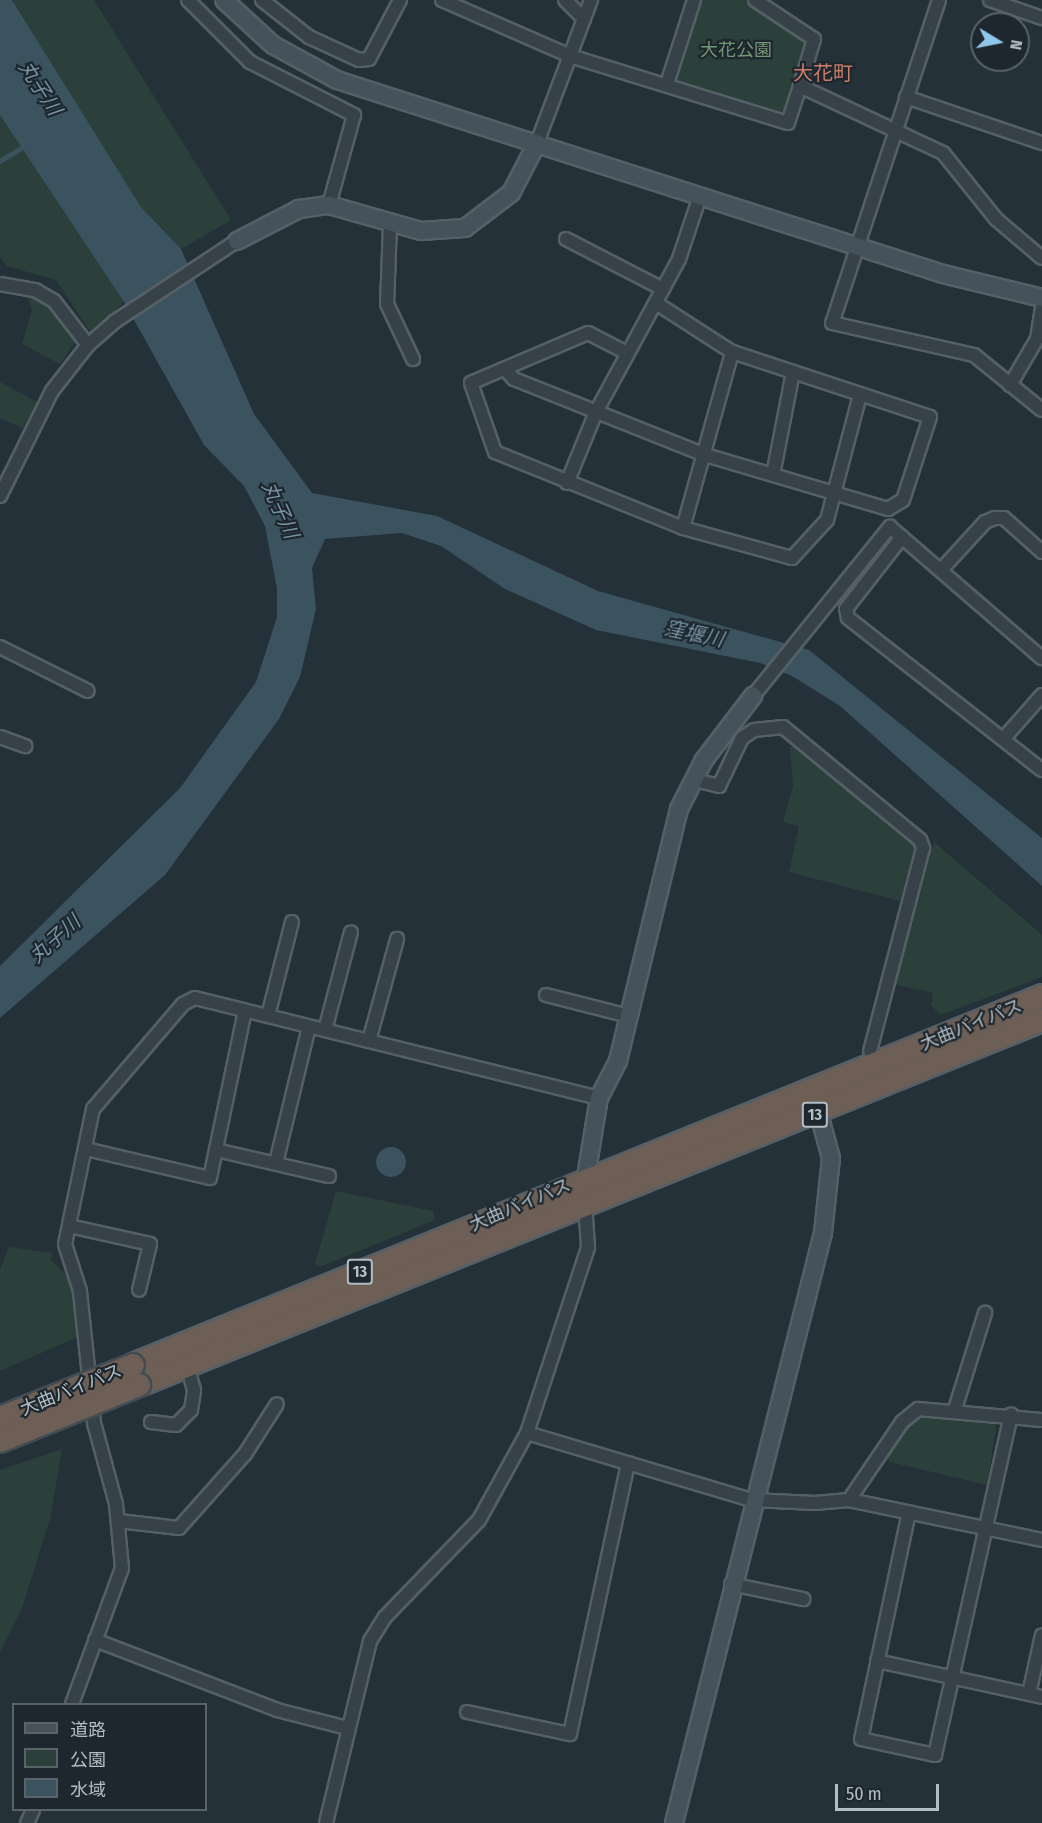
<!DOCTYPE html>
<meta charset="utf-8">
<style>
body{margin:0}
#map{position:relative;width:1042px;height:1823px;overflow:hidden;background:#243138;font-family:"Fira Sans Condensed","Noto Sans JP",sans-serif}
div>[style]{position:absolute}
.green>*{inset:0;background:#2c403b}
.water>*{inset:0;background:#3b525f}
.round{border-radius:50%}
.stream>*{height:4.5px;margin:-2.25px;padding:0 2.25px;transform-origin:2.25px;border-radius:2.25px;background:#3b525f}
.roads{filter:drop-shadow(2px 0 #556066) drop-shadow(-2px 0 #556066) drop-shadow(0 2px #556066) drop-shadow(0 -2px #556066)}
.street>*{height:12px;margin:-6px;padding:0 6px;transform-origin:6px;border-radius:6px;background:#374248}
.secondary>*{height:16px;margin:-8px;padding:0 8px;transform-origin:8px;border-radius:8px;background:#46525b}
.highway>*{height:22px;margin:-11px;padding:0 11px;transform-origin:11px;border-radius:11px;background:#6d5f55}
.bridges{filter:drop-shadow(2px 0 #424d53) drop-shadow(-2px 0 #424d53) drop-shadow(0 2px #424d53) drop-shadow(0 -2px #424d53)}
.highway-bridge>*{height:22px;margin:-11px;padding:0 11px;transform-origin:11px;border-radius:11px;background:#6d5f55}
span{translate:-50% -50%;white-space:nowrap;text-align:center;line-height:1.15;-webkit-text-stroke:4.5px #1d272d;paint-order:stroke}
.shield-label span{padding:2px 4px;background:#1d272d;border:2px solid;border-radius:4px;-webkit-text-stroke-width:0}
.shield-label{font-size:16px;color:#b2bdc4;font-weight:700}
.park-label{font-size:18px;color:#739873}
.street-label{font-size:18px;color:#b2bdc4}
.neighbourhood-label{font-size:20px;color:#c87e69}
.water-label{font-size:20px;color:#7694a5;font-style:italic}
.legend{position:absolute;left:12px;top:1703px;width:195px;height:108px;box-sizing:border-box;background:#1d272d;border:2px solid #596369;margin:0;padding:8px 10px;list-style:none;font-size:18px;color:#b2bdc4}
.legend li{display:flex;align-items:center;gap:12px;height:30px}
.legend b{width:30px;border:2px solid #596369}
.north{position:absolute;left:970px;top:12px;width:60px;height:60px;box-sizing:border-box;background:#1d272d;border:2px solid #596369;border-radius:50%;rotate:100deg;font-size:16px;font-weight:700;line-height:24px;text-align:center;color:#b2bdc4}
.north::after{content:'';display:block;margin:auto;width:21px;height:27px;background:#8fc7ec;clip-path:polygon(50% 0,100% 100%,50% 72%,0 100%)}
.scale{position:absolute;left:835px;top:1784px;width:104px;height:27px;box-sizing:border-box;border:3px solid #b2bdc4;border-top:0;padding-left:8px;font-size:18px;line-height:21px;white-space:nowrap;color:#b2bdc4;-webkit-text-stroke:4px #1d272d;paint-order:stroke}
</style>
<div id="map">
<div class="green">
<i style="clip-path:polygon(12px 0,94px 0,231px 220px,181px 249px,141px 207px)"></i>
<i style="clip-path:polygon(701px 0,746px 0,803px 37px,807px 46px,784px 110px,778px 114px,679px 82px,675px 77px)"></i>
<i style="clip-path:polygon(0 115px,124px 302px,91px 333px,56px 280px,7px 266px,0 257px)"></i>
<i style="clip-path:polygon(27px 297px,47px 302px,77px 339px,60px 364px,22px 344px,32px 309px)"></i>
<i style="clip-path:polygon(0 382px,37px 402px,23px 428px,0 418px)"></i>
<i style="clip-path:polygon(790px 746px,808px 752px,916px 841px,900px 901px,789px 872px,799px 826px,783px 822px,793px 786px)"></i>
<i style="clip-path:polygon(934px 842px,1042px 935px,1042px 977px,940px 1015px,931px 1005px,933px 993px,897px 985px,894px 979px)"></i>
<i style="clip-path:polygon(336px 1191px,433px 1211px,435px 1220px,322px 1266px,315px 1264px)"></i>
<i style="clip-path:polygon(9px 1247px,52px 1253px,51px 1260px,74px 1283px,78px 1337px,0 1371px,0 1270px)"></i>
<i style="clip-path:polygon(916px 1415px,997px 1420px,987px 1485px,890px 1462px,887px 1457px)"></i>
<i style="clip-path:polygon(62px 1449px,50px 1519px,22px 1608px,0 1652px,0 1470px)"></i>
</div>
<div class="water">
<i style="clip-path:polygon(0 0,12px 0,141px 207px,181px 249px,254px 414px,312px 493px,437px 516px,598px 591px,809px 650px,1042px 838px,1042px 886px,840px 706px,792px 676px,760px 663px,596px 630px,505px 589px,441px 546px,402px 533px,325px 539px,312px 568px,316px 609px,300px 677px,279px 719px,165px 875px,0 1018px,0 966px,180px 788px,256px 682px,277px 617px,277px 589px,265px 526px,244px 486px,204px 445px,124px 302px,0 115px)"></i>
<i class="round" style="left:376px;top:1147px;width:30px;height:30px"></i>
</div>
<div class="stream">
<i style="left:0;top:161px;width:31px;rotate:-32deg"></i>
</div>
<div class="roads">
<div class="street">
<i style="left:188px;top:0;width:88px;rotate:45deg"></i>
<i style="left:250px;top:62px;width:117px;rotate:27deg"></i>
<i style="left:354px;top:115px;width:93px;rotate:105.5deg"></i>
<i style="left:262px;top:0;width:60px;rotate:38.2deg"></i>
<i style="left:309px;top:37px;width:55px;rotate:24.7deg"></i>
<i style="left:359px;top:60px;width:10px;rotate:-6deg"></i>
<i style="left:369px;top:59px;width:67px;rotate:-62.3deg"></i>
<i style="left:442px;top:0;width:140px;rotate:23.6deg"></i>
<i style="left:570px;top:56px;width:228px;rotate:17.1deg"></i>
<i style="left:788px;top:123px;width:39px;rotate:-72deg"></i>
<i style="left:565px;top:0;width:27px;rotate:45deg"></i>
<i style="left:755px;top:0;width:71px;rotate:33.5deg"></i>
<i style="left:814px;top:39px;width:49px;rotate:106.6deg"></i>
<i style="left:800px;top:86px;width:158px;rotate:25.1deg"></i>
<i style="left:943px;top:153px;width:85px;rotate:51.2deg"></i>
<i style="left:996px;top:219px;width:60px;rotate:40.3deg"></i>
<i style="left:939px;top:0;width:340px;rotate:108.3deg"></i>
<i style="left:832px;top:323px;width:146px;rotate:12.7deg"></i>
<i style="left:974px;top:355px;width:87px;rotate:39deg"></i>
<i style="left:990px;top:0;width:55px;rotate:19.1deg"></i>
<i style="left:667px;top:84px;width:88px;rotate:-72.2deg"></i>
<i style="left:906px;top:97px;width:144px;rotate:18.7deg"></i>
<i style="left:537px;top:143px;width:153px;rotate:-69.3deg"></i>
<i style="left:390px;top:224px;width:80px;rotate:92.1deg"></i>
<i style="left:387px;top:304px;width:61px;rotate:64.7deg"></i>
<i style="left:566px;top:239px;width:109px;rotate:27.3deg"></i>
<i style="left:0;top:284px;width:36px;rotate:10deg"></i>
<i style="left:35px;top:290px;width:22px;rotate:30deg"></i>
<i style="left:54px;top:301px;width:56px;rotate:52.3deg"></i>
<i style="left:627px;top:353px;width:44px;rotate:-152.9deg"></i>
<i style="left:588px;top:333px;width:127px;rotate:156.9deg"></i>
<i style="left:471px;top:383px;width:73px;rotate:70.8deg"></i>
<i style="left:495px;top:452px;width:203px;rotate:22deg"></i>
<i style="left:683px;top:528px;width:113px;rotate:15.4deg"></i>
<i style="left:792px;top:558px;width:52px;rotate:-47.4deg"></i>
<i style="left:827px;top:520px;width:129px;rotate:-75.2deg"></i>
<i style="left:505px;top:369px;width:13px;rotate:48deg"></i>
<i style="left:514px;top:379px;width:202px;rotate:21.7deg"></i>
<i style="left:702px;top:454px;width:194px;rotate:16.5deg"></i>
<i style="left:888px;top:509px;width:17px;rotate:-31deg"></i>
<i style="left:903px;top:500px;width:87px;rotate:-72deg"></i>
<i style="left:930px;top:417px;width:208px;rotate:-161.8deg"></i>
<i style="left:732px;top:352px;width:90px;rotate:-147.2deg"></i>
<i style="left:1010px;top:385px;width:53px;rotate:-59.6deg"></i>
<i style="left:1037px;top:339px;width:31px;rotate:-81deg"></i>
<i style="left:773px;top:475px;width:105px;rotate:-79deg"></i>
<i style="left:567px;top:483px;width:77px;rotate:-67.8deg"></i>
<i style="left:596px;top:412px;width:174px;rotate:-61.5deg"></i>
<i style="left:679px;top:259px;width:66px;rotate:-71.6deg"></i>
<i style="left:0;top:496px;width:117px;rotate:-63.7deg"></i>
<i style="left:52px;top:391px;width:58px;rotate:-52deg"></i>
<i style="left:88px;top:345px;width:35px;rotate:-41deg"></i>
<i style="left:114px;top:322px;width:147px;rotate:-33.4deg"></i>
<i style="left:683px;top:528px;width:183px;rotate:-74.4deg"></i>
<i style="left:902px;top:537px;width:91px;rotate:127.9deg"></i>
<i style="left:846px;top:609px;width:9px;rotate:77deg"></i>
<i style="left:848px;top:618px;width:246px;rotate:38.1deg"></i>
<i style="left:941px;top:570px;width:65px;rotate:-47.5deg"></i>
<i style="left:985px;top:522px;width:11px;rotate:-22deg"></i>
<i style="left:995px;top:518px;width:9px"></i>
<i style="left:1004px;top:518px;width:51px;rotate:41.8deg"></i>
<i style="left:0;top:647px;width:98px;rotate:26.6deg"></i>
<i style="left:753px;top:696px;width:218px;rotate:-51deg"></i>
<i style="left:890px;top:527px;width:201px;rotate:40.8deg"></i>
<i style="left:0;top:737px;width:27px;rotate:20deg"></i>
<i style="left:1005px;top:737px;width:56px;rotate:-48.6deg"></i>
<i style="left:694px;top:780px;width:26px;rotate:13deg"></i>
<i style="left:719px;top:786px;width:53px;rotate:-64.4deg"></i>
<i style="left:742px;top:738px;width:14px;rotate:-34deg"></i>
<i style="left:754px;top:730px;width:29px;rotate:-6deg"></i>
<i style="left:783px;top:727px;width:178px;rotate:39.5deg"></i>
<i style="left:920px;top:840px;width:9px;rotate:69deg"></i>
<i style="left:923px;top:848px;width:210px;rotate:104.6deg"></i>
<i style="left:546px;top:995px;width:86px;rotate:14.2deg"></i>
<i style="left:268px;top:1016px;width:97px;rotate:-75.7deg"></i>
<i style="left:325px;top:1030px;width:101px;rotate:-75.1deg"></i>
<i style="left:369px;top:1041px;width:106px;rotate:-74.6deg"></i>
<i style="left:86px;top:1149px;width:127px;rotate:13.2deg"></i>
<i style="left:210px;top:1178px;width:171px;rotate:-78.2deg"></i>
<i style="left:216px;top:1150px;width:116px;rotate:13deg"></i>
<i style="left:276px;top:1163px;width:140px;rotate:-76.4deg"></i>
<i style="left:69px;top:1226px;width:83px;rotate:12.5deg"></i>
<i style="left:150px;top:1244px;width:47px;rotate:103.4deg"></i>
<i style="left:955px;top:1409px;width:101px;rotate:-72.6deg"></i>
<i style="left:151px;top:1422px;width:25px;rotate:7deg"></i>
<i style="left:176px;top:1425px;width:21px;rotate:-45deg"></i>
<i style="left:191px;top:1410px;width:20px;rotate:-81deg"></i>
<i style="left:194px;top:1390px;width:25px;rotate:-106deg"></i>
<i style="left:527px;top:1433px;width:235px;rotate:16.6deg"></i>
<i style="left:752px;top:1500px;width:63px;rotate:2.7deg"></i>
<i style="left:815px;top:1503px;width:34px;rotate:-5deg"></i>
<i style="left:849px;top:1500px;width:94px;rotate:-55.8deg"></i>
<i style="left:902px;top:1422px;width:21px;rotate:-39deg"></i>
<i style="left:918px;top:1409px;width:124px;rotate:5.1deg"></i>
<i style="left:849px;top:1500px;width:197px;rotate:11.7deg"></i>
<i style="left:909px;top:1512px;width:232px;rotate:101.9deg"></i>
<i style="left:861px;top:1739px;width:76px;rotate:12.2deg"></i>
<i style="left:935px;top:1755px;width:349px;rotate:-77.4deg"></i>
<i style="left:119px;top:1521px;width:60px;rotate:6.7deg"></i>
<i style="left:179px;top:1528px;width:99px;rotate:-48.3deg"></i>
<i style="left:245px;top:1454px;width:59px;rotate:-57.4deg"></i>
<i style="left:731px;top:1584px;width:74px;rotate:11.8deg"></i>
<i style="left:95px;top:1640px;width:195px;rotate:21deg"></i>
<i style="left:277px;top:1710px;width:72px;rotate:14.4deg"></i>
<i style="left:877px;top:1661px;width:169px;rotate:12.3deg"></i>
<i style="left:1029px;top:1694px;width:60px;rotate:-77.6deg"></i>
<i style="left:72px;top:1704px;width:145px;rotate:-69.8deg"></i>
<i style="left:122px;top:1568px;width:64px;rotate:-95.4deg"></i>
<i style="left:116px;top:1504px;width:84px;rotate:-105.2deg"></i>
<i style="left:94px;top:1423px;width:133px;rotate:-96.1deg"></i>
<i style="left:80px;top:1291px;width:49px;rotate:-107.7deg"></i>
<i style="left:65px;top:1244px;width:138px;rotate:-78.3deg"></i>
<i style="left:93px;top:1109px;width:138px;rotate:-49.4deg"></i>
<i style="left:183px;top:1004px;width:13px;rotate:-27deg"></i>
<i style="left:195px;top:998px;width:416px;rotate:13.9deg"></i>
<i style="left:467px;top:1712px;width:105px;rotate:12.1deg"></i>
<i style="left:570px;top:1734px;width:277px;rotate:-77.9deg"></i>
<i style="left:27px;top:1823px;width:14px;rotate:-65deg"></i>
<i style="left:326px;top:1823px;width:187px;rotate:-76.4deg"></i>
<i style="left:370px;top:1641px;width:28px;rotate:-58deg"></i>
<i style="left:385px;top:1617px;width:135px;rotate:-45.9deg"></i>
<i style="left:479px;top:1520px;width:99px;rotate:-61.1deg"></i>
<i style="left:527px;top:1433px;width:196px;rotate:-71.8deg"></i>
<i style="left:588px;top:1247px;width:45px;rotate:-93.8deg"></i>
</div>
<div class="secondary">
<i style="left:224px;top:0;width:67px;rotate:42.6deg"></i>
<i style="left:273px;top:45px;width:73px;rotate:28.7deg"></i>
<i style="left:337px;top:80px;width:636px;rotate:17.75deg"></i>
<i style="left:943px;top:274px;width:102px;rotate:13.6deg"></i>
<i style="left:237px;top:241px;width:70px;rotate:-27.3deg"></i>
<i style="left:299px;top:209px;width:30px;rotate:-8deg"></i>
<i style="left:329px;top:205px;width:96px;rotate:15.8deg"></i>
<i style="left:421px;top:231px;width:44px;rotate:-3.9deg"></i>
<i style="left:465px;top:228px;width:58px;rotate:-37.3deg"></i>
<i style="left:511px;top:193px;width:56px;rotate:-62.5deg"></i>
<i style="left:586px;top:1177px;width:80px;rotate:-80.7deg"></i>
<i style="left:599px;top:1098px;width:42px;rotate:-62.8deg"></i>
<i style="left:618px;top:1061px;width:259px;rotate:-76.4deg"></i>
<i style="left:679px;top:809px;width:55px;rotate:-63deg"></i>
<i style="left:704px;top:760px;width:81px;rotate:-52.6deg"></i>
<i style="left:674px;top:1823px;width:609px;rotate:-75.83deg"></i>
<i style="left:823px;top:1233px;width:75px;rotate:-83.9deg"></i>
<i style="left:831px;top:1158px;width:46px;rotate:-105.3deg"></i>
</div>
<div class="highway">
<i style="left:133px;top:1365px;width:981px;rotate:-22.09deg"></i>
<i style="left:139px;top:1385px;width:974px;rotate:-22.01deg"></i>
</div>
</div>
<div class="bridges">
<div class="highway-bridge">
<i style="left:0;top:1418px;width:143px;rotate:-21.7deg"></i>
<i style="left:0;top:1441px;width:150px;rotate:-21.9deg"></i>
</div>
</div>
<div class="shield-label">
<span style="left:815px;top:1115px">13</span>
<span style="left:360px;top:1272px">13</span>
</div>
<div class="park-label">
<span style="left:736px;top:50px">大花公園</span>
</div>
<div class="street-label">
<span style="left:971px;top:1025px;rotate:-22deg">大曲バイパス</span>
<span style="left:520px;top:1205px;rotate:-23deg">大曲バイパス</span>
<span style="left:71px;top:1390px;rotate:-22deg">大曲バイパス</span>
</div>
<div class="neighbourhood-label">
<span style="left:823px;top:73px">大花町</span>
</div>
<div class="water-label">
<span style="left:40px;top:88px;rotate:57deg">丸子川</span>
<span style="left:280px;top:510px;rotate:66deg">丸子川</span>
<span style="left:694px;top:634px;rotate:12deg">窪堰川</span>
<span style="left:55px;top:939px;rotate:-42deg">丸子川</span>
</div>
<ul class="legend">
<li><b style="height:8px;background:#46525b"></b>道路</li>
<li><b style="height:16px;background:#2c403b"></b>公園</li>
<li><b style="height:16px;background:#3b525f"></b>水域</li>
</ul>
<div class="north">N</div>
<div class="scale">50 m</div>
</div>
